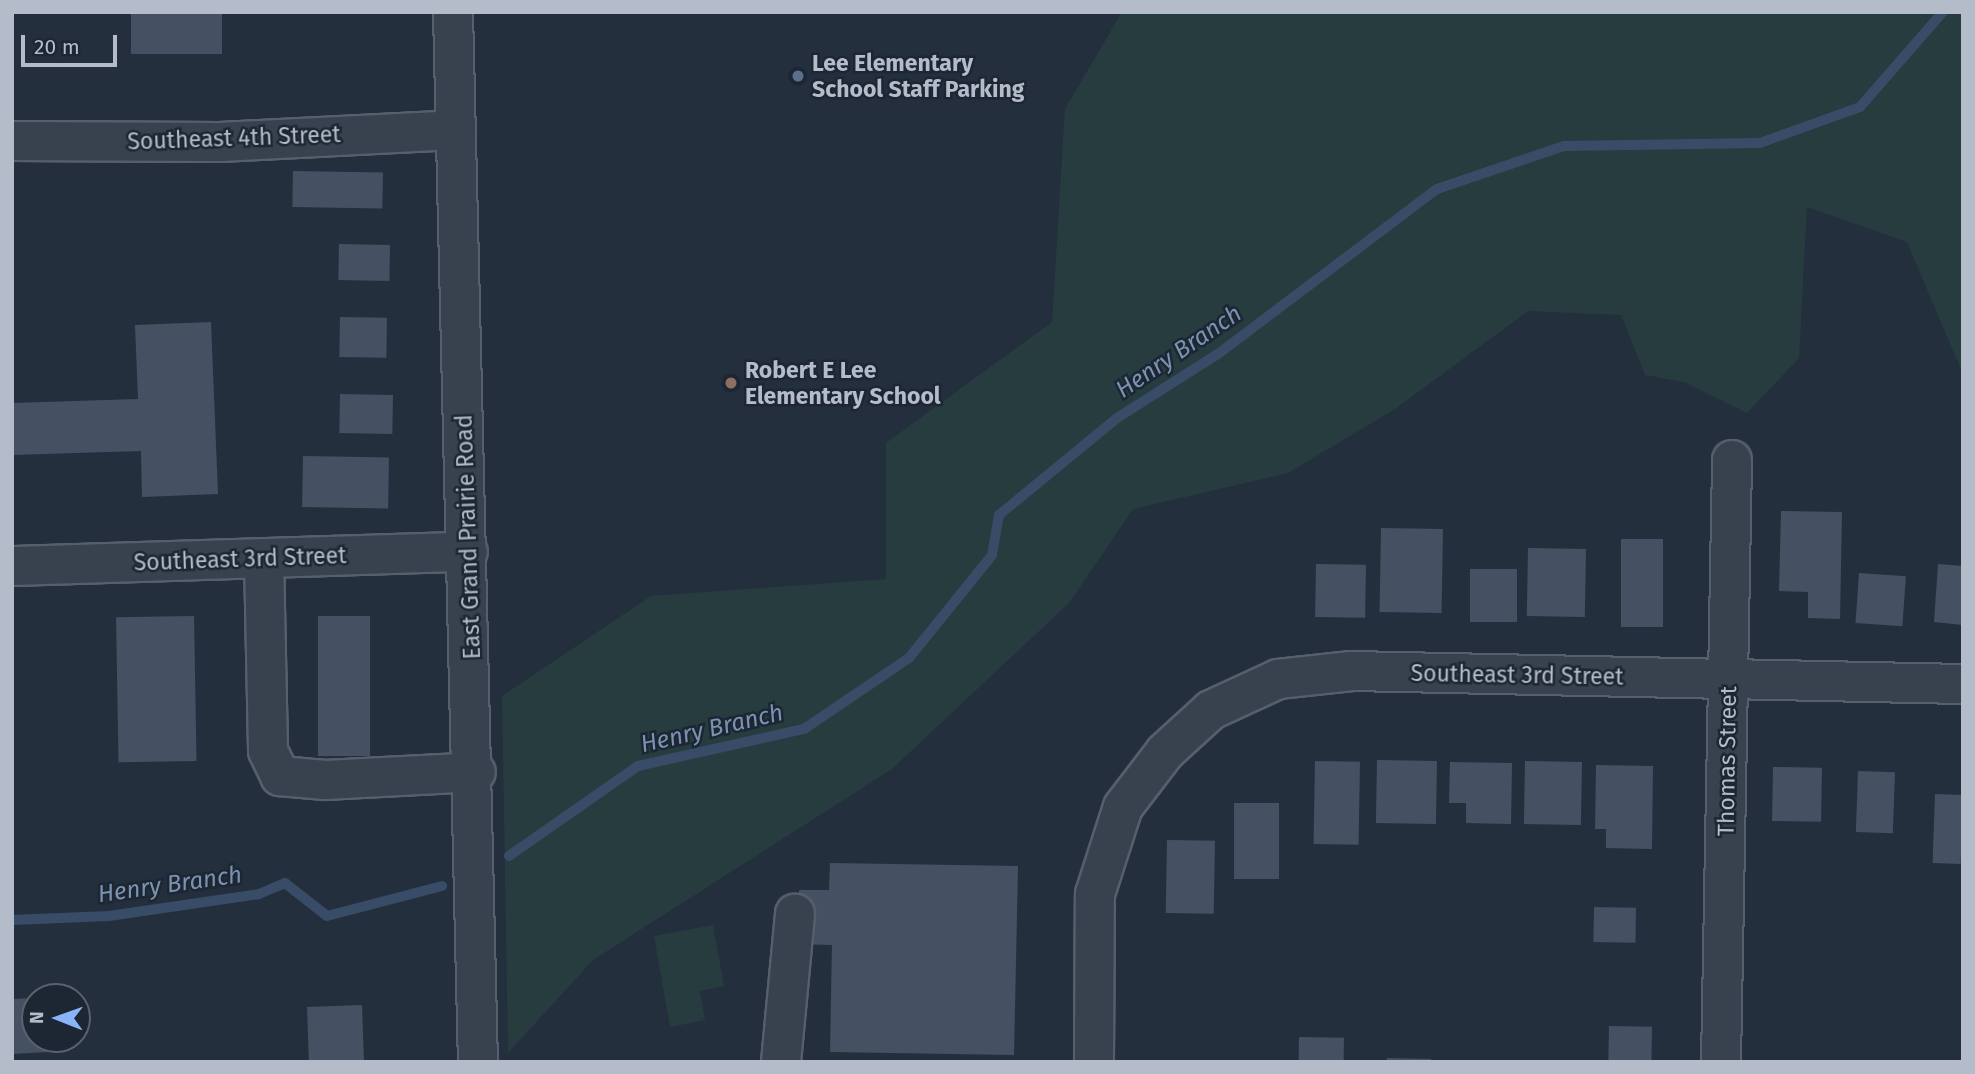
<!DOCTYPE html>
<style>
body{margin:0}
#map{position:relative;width:1975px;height:1074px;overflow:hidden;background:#242f3e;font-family:"Fira Sans",sans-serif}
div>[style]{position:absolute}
.green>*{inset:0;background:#263c3f}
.stream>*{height:10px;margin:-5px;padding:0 5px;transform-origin:5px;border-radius:5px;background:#394c67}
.building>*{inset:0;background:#455162;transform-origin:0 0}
.roads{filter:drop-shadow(2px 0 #565f6c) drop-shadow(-2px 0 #565f6c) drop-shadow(0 2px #565f6c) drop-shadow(0 -2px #565f6c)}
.minor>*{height:38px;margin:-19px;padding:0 19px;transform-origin:19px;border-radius:19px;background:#38414e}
.dots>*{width:19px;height:19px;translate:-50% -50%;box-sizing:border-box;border:4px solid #1d2633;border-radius:50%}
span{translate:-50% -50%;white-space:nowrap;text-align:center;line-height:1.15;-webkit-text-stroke:5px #1d2633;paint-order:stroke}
.poi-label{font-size:23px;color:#b4bcc9;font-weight:700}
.left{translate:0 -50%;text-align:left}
.street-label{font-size:23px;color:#b4bcc9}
.water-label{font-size:24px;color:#7c92b1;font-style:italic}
.frame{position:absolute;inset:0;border:14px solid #b4bcc9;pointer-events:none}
.north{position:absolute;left:21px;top:983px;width:70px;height:70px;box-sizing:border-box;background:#1d2633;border:2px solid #59626f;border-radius:50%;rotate:271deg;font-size:19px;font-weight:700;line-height:28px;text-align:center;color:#b4bcc9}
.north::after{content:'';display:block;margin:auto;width:24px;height:32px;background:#8ab4f8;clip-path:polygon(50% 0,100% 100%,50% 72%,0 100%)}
.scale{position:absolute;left:21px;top:35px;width:96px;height:32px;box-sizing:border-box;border:4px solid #b4bcc9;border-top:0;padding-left:9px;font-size:21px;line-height:24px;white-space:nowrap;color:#b4bcc9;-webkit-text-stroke:5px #1d2633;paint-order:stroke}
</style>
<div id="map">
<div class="green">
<i style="clip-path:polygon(1122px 12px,1963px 12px,1963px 374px,1907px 242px,1807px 207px,1799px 358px,1747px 413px,1684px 382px,1645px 375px,1621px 315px,1528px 311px,1395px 409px,1288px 473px,1133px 509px,1069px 603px,892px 769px,593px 960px,508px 1053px,502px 696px,651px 596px,886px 579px,886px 443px,1052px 322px,1065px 109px)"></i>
<i style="clip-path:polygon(713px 925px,724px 986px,700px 991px,705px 1020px,670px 1027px,654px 936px)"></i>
</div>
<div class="stream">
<i style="left:509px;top:856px;width:157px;rotate:-34.9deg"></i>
<i style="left:638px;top:766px;width:170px;rotate:-12.6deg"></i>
<i style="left:804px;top:729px;width:127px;rotate:-34.1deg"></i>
<i style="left:909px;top:658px;width:132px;rotate:-51.1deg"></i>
<i style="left:992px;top:555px;width:41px;rotate:-80.1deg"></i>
<i style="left:999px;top:515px;width:153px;rotate:-39.4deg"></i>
<i style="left:1117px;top:418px;width:120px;rotate:-32.4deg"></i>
<i style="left:1218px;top:354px;width:274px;rotate:-37deg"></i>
<i style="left:1437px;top:189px;width:134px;rotate:-18.7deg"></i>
<i style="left:1564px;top:146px;width:196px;rotate:-0.9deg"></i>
<i style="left:1760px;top:143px;width:106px;rotate:-19.8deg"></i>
<i style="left:1860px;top:107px;width:126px;rotate:-48.9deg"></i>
<i style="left:12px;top:920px;width:97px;rotate:-2.4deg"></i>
<i style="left:109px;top:916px;width:152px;rotate:-8.3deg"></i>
<i style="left:259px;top:894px;width:28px;rotate:-23deg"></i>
<i style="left:285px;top:883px;width:53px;rotate:38.2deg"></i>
<i style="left:327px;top:916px;width:119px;rotate:-14.6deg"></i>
</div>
<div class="building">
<i style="left:131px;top:12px;width:91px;height:42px"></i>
<i style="left:293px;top:171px;width:90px;height:36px;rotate:1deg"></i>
<i style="left:339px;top:244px;width:51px;height:36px;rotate:1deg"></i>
<i style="left:340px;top:317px;width:47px;height:40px;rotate:1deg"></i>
<i style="clip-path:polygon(211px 322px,218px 494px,142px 497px,141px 451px,12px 455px,12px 403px,138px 399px,135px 325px)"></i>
<i style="left:340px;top:394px;width:53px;height:39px;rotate:1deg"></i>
<i style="left:303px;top:456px;width:86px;height:51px;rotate:1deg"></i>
<i style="clip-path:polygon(1781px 511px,1842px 512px,1840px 619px,1808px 618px,1808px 592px,1779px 591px)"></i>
<i style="left:1381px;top:528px;width:62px;height:84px;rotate:1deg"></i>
<i style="left:1621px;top:539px;width:42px;height:88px"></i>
<i style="left:1528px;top:548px;width:58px;height:68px;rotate:1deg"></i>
<i style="left:1316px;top:564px;width:50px;height:53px;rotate:1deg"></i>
<i style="clip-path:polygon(1938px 564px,1963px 566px,1963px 625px,1934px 622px)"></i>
<i style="left:1470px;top:569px;width:47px;height:53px"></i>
<i style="left:1859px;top:573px;width:47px;height:50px;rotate:4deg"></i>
<i style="left:194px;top:616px;width:145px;height:78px;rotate:89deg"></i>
<i style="left:318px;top:616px;width:52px;height:140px"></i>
<i style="left:1377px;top:760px;width:60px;height:63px;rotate:1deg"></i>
<i style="left:1315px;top:761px;width:45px;height:83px;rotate:1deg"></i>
<i style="left:1525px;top:761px;width:57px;height:63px;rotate:1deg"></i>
<i style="clip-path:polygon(1450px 762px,1512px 763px,1511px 824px,1466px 823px,1466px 803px,1449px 803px)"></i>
<i style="clip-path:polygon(1596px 765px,1653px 766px,1652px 849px,1606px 848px,1606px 829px,1595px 829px)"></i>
<i style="left:1773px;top:767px;width:49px;height:54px;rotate:1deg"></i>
<i style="left:1858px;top:771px;width:37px;height:61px;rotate:2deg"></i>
<i style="left:1935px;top:794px;width:28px;height:69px;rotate:2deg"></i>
<i style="left:1234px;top:803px;width:45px;height:76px"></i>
<i style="left:1167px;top:840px;width:48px;height:73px;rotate:1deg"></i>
<i style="clip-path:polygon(830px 863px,1018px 866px,1014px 1055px,830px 1052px,832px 945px,798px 944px,799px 890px,829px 890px)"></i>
<i style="left:1594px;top:907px;width:42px;height:35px;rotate:1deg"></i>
<i style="clip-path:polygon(35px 998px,35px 1039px,66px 1039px,66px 1051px,12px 1054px,12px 999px)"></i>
<i style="left:362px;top:1005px;width:55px;height:55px;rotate:88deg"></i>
<i style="left:1609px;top:1026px;width:43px;height:36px;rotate:1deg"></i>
<i style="left:1299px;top:1037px;width:45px;height:25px;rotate:1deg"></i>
<i style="clip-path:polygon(1387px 1058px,1431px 1059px,1430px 1062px,1387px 1062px)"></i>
</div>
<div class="roads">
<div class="minor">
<i style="left:453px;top:12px;width:1050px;rotate:88.64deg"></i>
<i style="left:12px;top:141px;width:208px;rotate:0.3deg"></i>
<i style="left:220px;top:142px;width:235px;rotate:-2.9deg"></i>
<i style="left:264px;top:558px;width:193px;rotate:88.8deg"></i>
<i style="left:268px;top:751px;width:28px;rotate:64deg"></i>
<i style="left:280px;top:776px;width:45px;rotate:5.1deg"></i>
<i style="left:325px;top:780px;width:151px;rotate:-3deg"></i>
<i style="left:12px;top:566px;width:456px;rotate:-1.8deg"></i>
<i style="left:781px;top:1062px;width:149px;rotate:-84.6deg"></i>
<i style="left:1094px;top:1062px;width:168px;rotate:-89.7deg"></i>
<i style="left:1095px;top:894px;width:91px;rotate:-72.2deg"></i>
<i style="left:1123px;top:807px;width:69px;rotate:-52.6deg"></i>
<i style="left:1165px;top:752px;width:62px;rotate:-42.4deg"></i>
<i style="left:1211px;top:710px;width:74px;rotate:-24.8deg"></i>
<i style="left:1278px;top:679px;width:74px;rotate:-6.2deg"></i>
<i style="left:1352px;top:671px;width:611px;rotate:1.22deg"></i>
<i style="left:1721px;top:1062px;width:602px;rotate:-88.95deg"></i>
</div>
</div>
<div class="dots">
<i style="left:798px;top:76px;background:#5c6f8a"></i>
<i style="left:731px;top:383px;background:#8d6e63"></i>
</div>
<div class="poi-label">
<span class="left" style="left:812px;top:76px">Lee Elementary<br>School Staff Parking</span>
<span class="left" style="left:745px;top:383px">Robert E Lee<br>Elementary School</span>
</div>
<div class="street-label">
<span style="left:234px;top:138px;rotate:-2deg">Southeast 4th Street</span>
<span style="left:468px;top:537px;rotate:-92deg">East Grand Prairie Road</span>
<span style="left:240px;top:559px;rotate:-2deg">Southeast 3rd Street</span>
<span style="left:1517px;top:675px;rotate:1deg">Southeast 3rd Street</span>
<span style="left:1727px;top:761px;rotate:-89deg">Thomas Street</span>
</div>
<div class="water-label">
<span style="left:1179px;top:352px;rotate:-34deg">Henry Branch</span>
<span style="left:712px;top:729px;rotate:-13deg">Henry Branch</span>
<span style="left:170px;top:885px;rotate:-8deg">Henry Branch</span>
</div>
<div class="frame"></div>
<div class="north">N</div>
<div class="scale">20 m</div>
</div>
